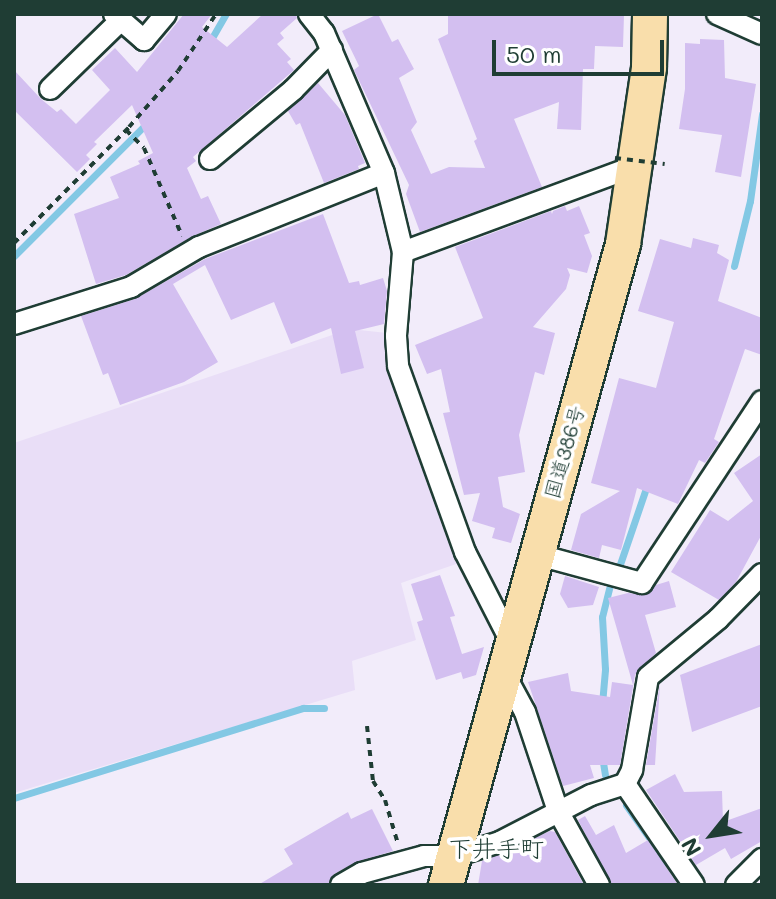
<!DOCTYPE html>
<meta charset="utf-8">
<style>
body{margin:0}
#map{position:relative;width:776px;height:899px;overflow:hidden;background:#f2ecfa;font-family:Mali,"Klee One",sans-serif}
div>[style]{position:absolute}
.built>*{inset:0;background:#e9def7}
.stream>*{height:7px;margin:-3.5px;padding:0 3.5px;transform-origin:3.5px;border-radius:3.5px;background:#83c8e4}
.building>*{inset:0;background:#d3bff0}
.path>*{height:4px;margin-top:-2px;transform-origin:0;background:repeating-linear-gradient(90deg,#1f3d34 0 6px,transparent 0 12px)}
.roads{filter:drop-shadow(2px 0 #1f3d34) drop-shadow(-2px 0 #1f3d34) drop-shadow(0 2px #1f3d34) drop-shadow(0 -2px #1f3d34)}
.minor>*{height:20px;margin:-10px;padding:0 10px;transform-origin:10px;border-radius:10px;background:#fff}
.trunk>*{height:34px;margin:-17px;padding:0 17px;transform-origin:17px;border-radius:17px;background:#f9deab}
.path-bridge>*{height:4px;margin-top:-2px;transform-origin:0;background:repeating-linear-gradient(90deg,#1f3d34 0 6px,transparent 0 12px)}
span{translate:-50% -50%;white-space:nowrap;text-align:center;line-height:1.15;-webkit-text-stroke:7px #fff;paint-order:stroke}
.street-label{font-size:20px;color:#1f3d34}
.quarter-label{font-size:24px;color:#1f3d34}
.frame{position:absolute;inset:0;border:16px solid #1f3d34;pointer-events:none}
.north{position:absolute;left:672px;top:795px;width:80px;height:80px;-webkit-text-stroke:6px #fff;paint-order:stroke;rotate:240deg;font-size:22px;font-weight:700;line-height:32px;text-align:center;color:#1f3d34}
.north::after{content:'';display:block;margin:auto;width:28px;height:36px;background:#1f3d34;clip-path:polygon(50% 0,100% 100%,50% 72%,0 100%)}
.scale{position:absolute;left:492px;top:40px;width:172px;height:36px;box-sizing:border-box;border:4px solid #1f3d34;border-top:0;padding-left:10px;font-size:24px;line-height:28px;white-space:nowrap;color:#1f3d34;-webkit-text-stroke:6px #fff;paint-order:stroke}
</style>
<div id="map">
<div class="built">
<i style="clip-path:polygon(350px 329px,387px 333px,462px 562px,401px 583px,416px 640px,352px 661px,355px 690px,14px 793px,14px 443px)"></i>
</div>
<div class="stream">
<i style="left:209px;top:43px;width:34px;rotate:-60deg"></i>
<i style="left:14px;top:256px;width:190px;rotate:-45deg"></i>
<i style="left:734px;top:266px;width:67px;rotate:-76.2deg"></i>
<i style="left:750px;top:201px;width:88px;rotate:-82.1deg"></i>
<i style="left:619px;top:567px;width:87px;rotate:-71.1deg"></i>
<i style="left:602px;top:704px;width:35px;rotate:-85deg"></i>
<i style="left:605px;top:669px;width:52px;rotate:-93.3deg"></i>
<i style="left:602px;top:617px;width:30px;rotate:-76deg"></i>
<i style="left:602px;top:756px;width:19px;rotate:81deg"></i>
<i style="left:14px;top:798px;width:303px;rotate:-17.3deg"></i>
<i style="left:303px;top:708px;width:21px"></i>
<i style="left:626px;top:805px;width:71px;rotate:54.7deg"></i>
</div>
<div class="building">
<i style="clip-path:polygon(184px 14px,212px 14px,202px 27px,227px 47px,263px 14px,296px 14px,297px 18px,280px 33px,284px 38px,277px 44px,291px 59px,287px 62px,294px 70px,193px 157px,196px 161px,187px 168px,201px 199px,208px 196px,221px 224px,193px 236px,126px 275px,96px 284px,74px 214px,119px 198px,110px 177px,140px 164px,138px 161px,153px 153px,132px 105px,94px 142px,97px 144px,86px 155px,90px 159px,77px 172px,14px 110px,14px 70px,41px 99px,57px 112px,61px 109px,76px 124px,110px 90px,92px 70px,115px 48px,137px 72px)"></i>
<i style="clip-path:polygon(378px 14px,392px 42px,398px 39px,414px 69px,399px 78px,417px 122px,411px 130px,431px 174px,449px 167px,485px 168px,474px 141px,477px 139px,438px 39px,448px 34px,448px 15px,624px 15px,623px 47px,595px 46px,594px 69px,583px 69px,581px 130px,557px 129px,559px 102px,514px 119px,542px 187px,420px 232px,406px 194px,409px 185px,354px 70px,359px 66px,342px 31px)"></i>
<i style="clip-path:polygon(700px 39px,724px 40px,725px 78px,756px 84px,741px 177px,715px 172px,722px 135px,679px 129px,685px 89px,685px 43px,700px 44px)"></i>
<i style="clip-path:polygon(318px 83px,345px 115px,365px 163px,358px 166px,359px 169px,324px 183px,300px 123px,296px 125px,288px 111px)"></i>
<i style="clip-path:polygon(565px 206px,567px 211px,579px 206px,590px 233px,584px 235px,592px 256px,587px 273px,567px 268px,570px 275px,566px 289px,533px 327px,555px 333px,544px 375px,535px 372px,519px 435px,525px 472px,498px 477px,503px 507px,520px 514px,511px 543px,492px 538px,495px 528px,472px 521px,480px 493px,464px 495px,443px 413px,450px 412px,441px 369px,427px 374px,415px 345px,483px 318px,455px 247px,551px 211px,552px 214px,553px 211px)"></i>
<i style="clip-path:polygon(323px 214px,349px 283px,359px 281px,360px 285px,383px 278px,387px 291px,384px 324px,355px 331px,364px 368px,341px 374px,331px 328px,291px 344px,274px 302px,231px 320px,205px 265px,173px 284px,218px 362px,184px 382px,120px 405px,108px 373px,103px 375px,81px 316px,135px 299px,205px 259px)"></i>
<i style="clip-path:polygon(693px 238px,719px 245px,717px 253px,729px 260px,718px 301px,762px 318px,762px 355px,745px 349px,714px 439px,719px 442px,705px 463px,699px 460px,678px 504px,637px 488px,621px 550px,602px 545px,599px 558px,571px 550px,581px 514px,620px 491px,591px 483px,619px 378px,656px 388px,674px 322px,638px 311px,660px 239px,691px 248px)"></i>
<i style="clip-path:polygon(762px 454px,762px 534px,736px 582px,719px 600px,671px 572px,710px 510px,728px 521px,753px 501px,734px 473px)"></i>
<i style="clip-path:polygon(440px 575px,455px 616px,450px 617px,462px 654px,484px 647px,476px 675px,463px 679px,461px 672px,436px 680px,417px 622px,423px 620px,411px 584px)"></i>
<i style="clip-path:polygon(565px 576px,599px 587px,593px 605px,568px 608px,560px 594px)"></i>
<i style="clip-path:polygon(669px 581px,676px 607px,645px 615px,656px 653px,635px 675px,620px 765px,590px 765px,594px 778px,563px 786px,528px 682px,568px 673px,571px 691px,610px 697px,612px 682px,633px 685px,608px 598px,628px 593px,646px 595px,656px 585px)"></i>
<i style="clip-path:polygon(762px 644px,762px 706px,692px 732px,680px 675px)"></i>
<i style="clip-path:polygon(660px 684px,655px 765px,646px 765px)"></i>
<i style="clip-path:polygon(675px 774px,684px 792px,722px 791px,723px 822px,762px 808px,762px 841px,731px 859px,725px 848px,696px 865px,646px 790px)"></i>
<i style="clip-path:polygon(372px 809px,393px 851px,356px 862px,334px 874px,328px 885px,258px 885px,293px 864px,284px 849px,348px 812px,351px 819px)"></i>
<i style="clip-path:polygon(585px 816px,596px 835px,614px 825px,626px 853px,648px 840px,678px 885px,612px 885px,578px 820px)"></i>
<i style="clip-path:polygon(550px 831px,555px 832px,584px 885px,478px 885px,482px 861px)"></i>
</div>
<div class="path">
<i style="left:126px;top:130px;width:25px;rotate:45deg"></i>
<i style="left:144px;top:148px;width:96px;rotate:66.6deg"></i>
<i style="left:14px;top:243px;width:163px;rotate:-45.2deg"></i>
<i style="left:129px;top:127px;width:74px;rotate:-48.8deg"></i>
<i style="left:178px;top:71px;width:69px;rotate:-56.3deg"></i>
<i style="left:367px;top:726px;width:55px;rotate:83.8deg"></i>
<i style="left:373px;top:781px;width:22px;rotate:58deg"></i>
<i style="left:385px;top:800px;width:46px;rotate:73.5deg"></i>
</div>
<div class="roads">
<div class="minor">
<i style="left:114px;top:14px;width:40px;rotate:41deg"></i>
<i style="left:144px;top:40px;width:34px;rotate:-50deg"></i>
<i style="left:309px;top:14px;width:24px;rotate:52deg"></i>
<i style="left:324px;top:33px;width:152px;rotate:66.8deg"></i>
<i style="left:384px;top:173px;width:81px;rotate:76.5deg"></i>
<i style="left:403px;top:252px;width:84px;rotate:94.8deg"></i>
<i style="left:396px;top:336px;width:30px;rotate:86deg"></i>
<i style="left:398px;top:366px;width:198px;rotate:70.2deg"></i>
<i style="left:465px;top:552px;width:103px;rotate:62.9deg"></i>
<i style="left:717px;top:14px;width:49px;rotate:24deg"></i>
<i style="left:50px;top:89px;width:99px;rotate:-44.2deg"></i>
<i style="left:210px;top:159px;width:108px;rotate:-39.7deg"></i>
<i style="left:293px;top:90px;width:56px;rotate:-45.7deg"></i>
<i style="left:403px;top:252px;width:248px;rotate:-20.3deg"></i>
<i style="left:14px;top:324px;width:123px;rotate:-17.5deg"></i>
<i style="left:131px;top:287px;width:79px;rotate:-30.5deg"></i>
<i style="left:199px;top:247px;width:199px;rotate:-21.8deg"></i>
<i style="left:535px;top:554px;width:111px;rotate:15.2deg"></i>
<i style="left:642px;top:583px;width:218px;rotate:-56.6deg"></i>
<i style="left:505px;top:675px;width:42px;rotate:61.6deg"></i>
<i style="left:525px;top:712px;width:104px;rotate:71.6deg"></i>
<i style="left:558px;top:811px;width:85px;rotate:61deg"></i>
<i style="left:625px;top:784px;width:122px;rotate:55.7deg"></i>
<i style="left:341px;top:885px;width:24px;rotate:-30deg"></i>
<i style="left:362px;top:873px;width:64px;rotate:-15.3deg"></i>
<i style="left:424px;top:856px;width:31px"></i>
<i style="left:455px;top:856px;width:47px;rotate:-17.3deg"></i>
<i style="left:500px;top:842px;width:102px;rotate:-27.3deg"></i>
<i style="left:591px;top:795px;width:36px;rotate:-18deg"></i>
<i style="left:625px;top:784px;width:16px;rotate:-63deg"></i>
<i style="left:632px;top:770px;width:94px;rotate:-80.2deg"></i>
<i style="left:648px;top:677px;width:91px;rotate:-39.6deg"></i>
<i style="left:718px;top:619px;width:63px;rotate:-45.6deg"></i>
<i style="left:736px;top:885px;width:37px;rotate:-45deg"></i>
</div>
<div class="trunk">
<i style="left:446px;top:885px;width:665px;rotate:-74.56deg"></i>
<i style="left:623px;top:244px;width:179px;rotate:-81.6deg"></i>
<i style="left:649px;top:67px;width:53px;rotate:-88.9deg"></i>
</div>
</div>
<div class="path-bridge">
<i style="left:615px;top:158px;width:50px;rotate:6.8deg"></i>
</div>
<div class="street-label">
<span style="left:564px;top:452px;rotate:-74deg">国道386号</span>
</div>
<div class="quarter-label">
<span style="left:496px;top:848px">下井手町</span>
</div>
<div class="frame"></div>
<div class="north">N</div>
<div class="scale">50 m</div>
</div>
